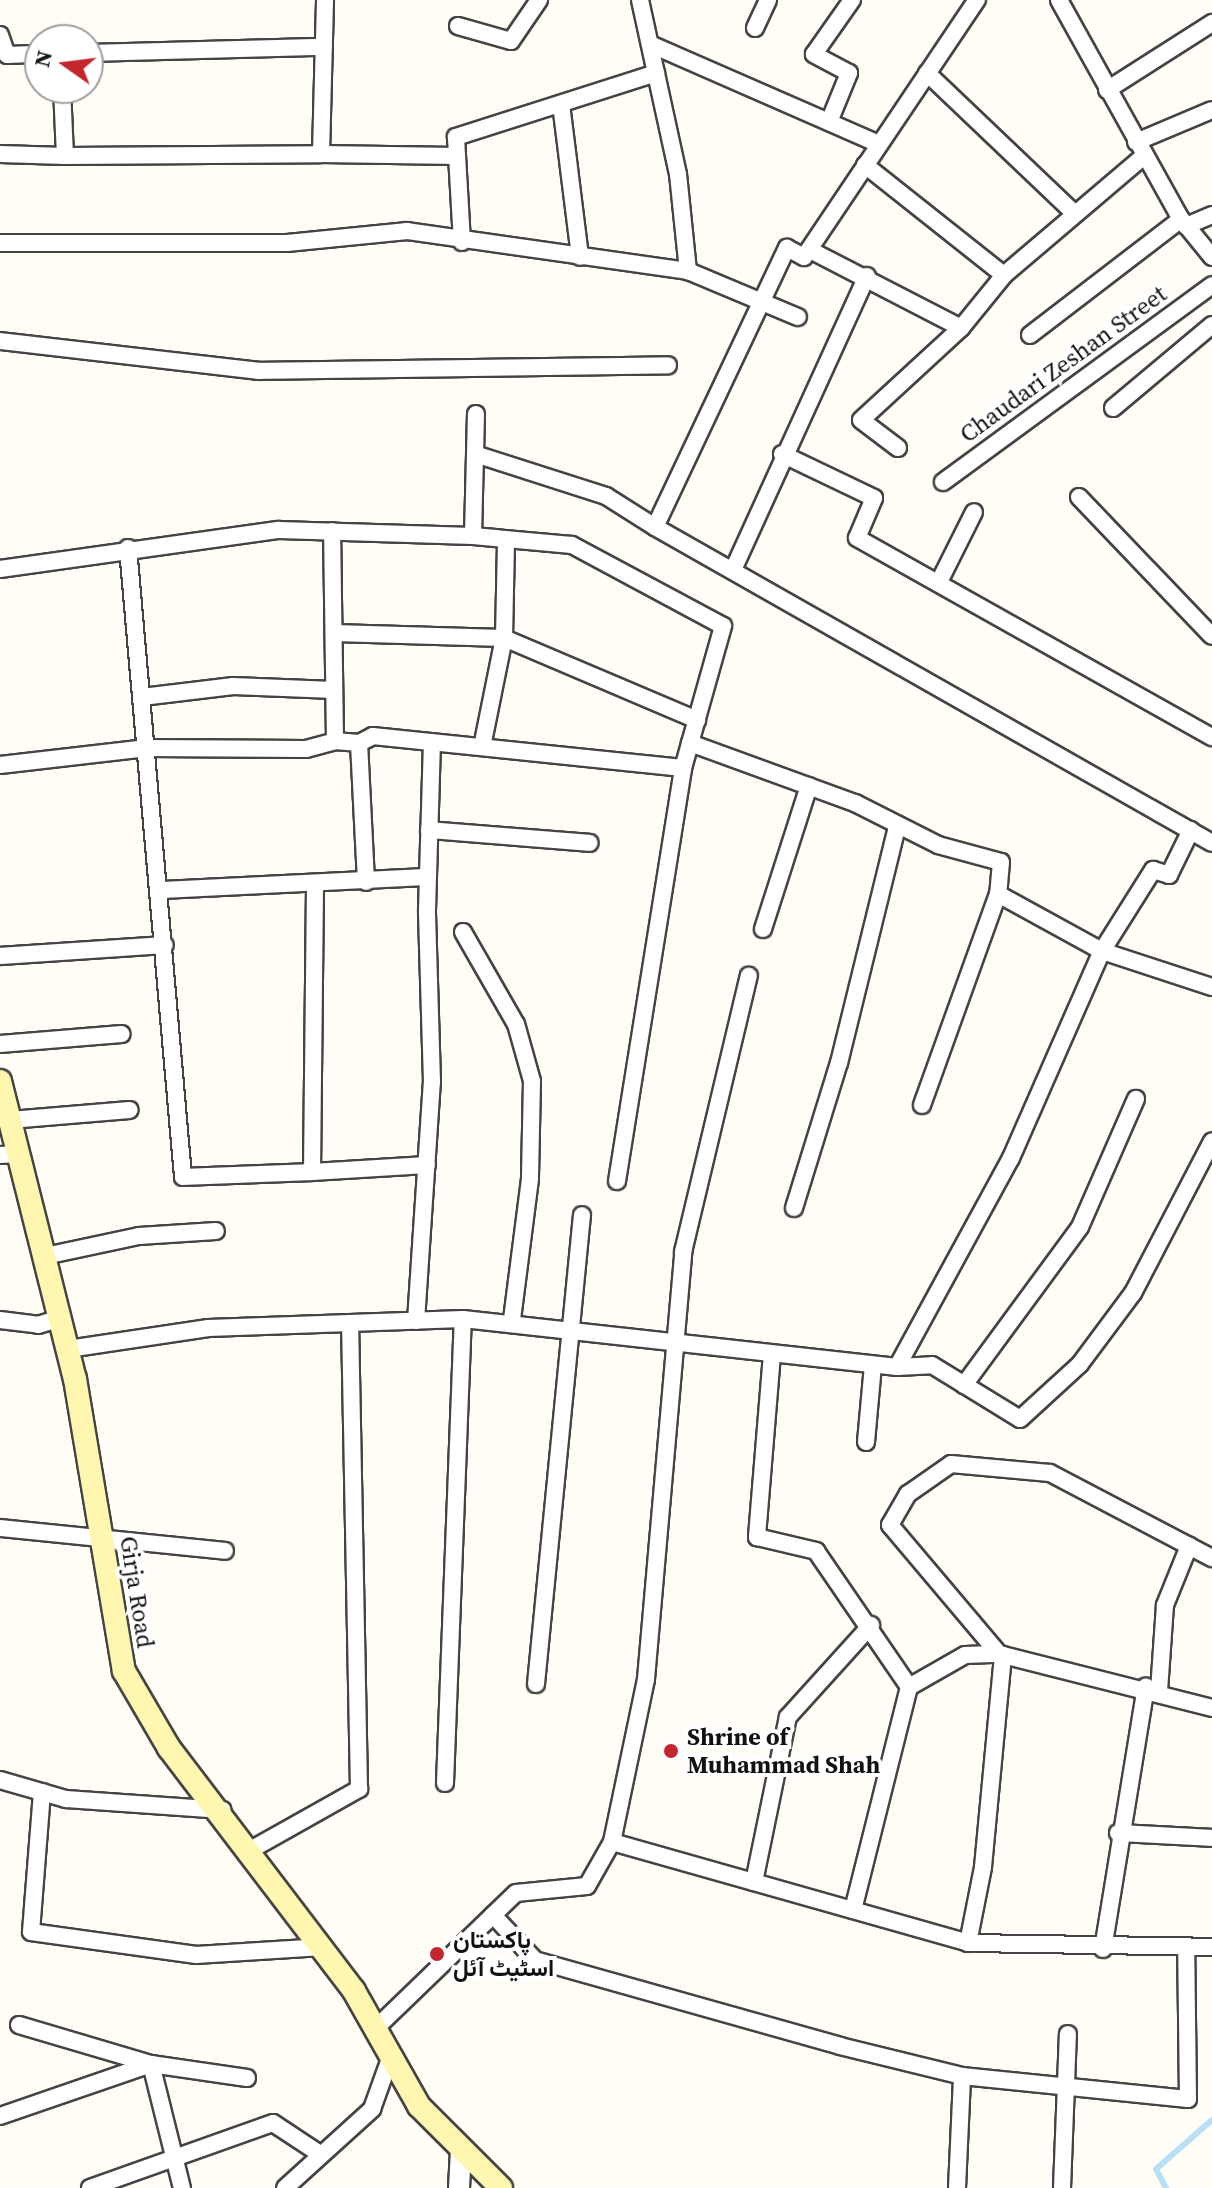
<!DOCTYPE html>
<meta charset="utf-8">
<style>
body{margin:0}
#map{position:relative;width:1212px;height:2188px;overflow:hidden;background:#fffdf5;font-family:"Source Serif 4",Vazirmatn,serif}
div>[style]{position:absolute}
.stream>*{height:6px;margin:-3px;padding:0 3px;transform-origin:3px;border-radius:3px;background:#b9e0f7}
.roads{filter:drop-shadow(2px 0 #444) drop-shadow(-2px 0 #444) drop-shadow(0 2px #444) drop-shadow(0 -2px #444)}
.minor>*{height:16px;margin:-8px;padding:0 8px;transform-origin:8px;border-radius:8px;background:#fff}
.tertiary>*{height:20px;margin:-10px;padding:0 10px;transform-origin:10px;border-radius:10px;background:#fff}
.secondary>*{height:22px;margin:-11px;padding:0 11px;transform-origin:11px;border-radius:11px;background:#fff6b0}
.dots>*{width:22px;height:22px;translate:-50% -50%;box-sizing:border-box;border:4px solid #fff;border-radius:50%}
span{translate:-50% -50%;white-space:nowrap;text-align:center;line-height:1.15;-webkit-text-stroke:8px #fff;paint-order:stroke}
.street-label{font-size:24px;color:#111}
.poi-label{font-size:24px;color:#111;font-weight:700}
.left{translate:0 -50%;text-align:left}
.north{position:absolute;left:24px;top:24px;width:80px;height:80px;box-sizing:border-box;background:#fff;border:2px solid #a0a0a0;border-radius:50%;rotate:284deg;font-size:22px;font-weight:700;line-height:32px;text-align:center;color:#111}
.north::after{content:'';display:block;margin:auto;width:28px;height:36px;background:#c4262e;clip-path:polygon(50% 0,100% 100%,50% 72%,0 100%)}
</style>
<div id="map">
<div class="stream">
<i style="left:1166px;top:2188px;width:21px;rotate:-118deg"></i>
<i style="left:1156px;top:2169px;width:74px;rotate:-41.2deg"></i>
</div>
<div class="roads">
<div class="minor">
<i style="left:640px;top:0;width:178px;rotate:77.7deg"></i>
<i style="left:678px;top:174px;width:98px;rotate:84.1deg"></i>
<i style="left:688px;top:271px;width:119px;rotate:22.7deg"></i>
<i style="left:1059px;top:0;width:251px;rotate:60.9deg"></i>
<i style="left:1181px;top:219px;width:49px;rotate:50.8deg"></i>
<i style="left:458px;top:26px;width:55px;rotate:15.8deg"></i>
<i style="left:511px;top:41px;width:50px;rotate:-55.7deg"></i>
<i style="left:755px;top:28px;width:31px;rotate:-65deg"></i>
<i style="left:0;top:35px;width:21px;rotate:71deg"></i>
<i style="left:7px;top:55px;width:33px;rotate:-2deg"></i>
<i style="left:650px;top:44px;width:250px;rotate:23.6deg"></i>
<i style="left:88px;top:53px;width:236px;rotate:-1.5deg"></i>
<i style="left:927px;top:73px;width:203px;rotate:43.6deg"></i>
<i style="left:1107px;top:90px;width:125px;rotate:-32.5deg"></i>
<i style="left:561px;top:104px;width:154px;rotate:82.9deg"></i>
<i style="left:829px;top:122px;width:53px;rotate:-67.8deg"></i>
<i style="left:849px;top:73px;width:40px;rotate:-152deg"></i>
<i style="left:814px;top:54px;width:66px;rotate:-54.9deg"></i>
<i style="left:1136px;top:142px;width:82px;rotate:-22.8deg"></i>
<i style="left:0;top:154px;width:65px;rotate:1.8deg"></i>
<i style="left:65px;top:156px;width:68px;rotate:-92.5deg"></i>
<i style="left:321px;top:154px;width:136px;rotate:0.8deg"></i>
<i style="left:65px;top:156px;width:256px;rotate:-0.4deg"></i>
<i style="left:321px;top:154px;width:154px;rotate:-88.5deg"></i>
<i style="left:865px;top:165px;width:177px;rotate:38.4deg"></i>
<i style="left:1186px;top:226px;width:28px;rotate:-23deg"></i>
<i style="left:462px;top:242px;width:105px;rotate:-93.3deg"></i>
<i style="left:456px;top:137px;width:210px;rotate:-17.7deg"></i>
<i style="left:0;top:243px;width:287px"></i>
<i style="left:287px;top:243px;width:121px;rotate:-5.7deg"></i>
<i style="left:407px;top:231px;width:284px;rotate:8.1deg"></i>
<i style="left:810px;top:250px;width:170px;rotate:27.3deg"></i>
<i style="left:1030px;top:335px;width:190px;rotate:-37.5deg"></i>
<i style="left:0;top:341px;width:260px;rotate:6.6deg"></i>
<i style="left:258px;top:371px;width:410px;rotate:-0.8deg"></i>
<i style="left:1113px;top:408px;width:129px;rotate:-40deg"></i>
<i style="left:898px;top:448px;width:46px;rotate:-142.9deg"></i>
<i style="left:861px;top:420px;width:136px;rotate:-42.6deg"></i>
<i style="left:961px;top:328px;width:68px;rotate:-50.9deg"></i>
<i style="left:1004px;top:275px;width:184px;rotate:-40.4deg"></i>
<i style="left:475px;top:454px;width:138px;rotate:17.8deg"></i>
<i style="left:606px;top:496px;width:58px;rotate:32.3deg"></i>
<i style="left:655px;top:527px;width:309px;rotate:-64.7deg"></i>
<i style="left:787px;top:248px;width:19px;rotate:28deg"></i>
<i style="left:804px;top:257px;width:310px;rotate:-56.1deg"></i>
<i style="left:782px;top:454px;width:102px;rotate:25.6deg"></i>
<i style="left:874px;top:498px;width:43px;rotate:113deg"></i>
<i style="left:857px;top:538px;width:407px;rotate:29.3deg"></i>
<i style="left:943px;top:482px;width:333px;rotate:-36.2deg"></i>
<i style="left:1079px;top:497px;width:192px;rotate:46.3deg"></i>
<i style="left:655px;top:527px;width:640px;rotate:29.57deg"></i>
<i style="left:473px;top:536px;width:122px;rotate:-88.6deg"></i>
<i style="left:128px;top:548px;width:631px;rotate:85deg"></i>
<i style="left:183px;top:1177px;width:129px;rotate:-2.2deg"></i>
<i style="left:312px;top:1172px;width:286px;rotate:-89.4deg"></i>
<i style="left:0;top:569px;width:282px;rotate:-8deg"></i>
<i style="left:279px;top:530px;width:194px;rotate:1.8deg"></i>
<i style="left:473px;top:536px;width:99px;rotate:5.2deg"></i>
<i style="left:572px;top:545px;width:171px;rotate:28.2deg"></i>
<i style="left:723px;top:626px;width:148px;rotate:105.7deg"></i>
<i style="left:683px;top:768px;width:312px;rotate:-174.1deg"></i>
<i style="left:373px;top:736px;width:16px;rotate:153deg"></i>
<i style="left:359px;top:743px;width:24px;rotate:-175deg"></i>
<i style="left:335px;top:741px;width:210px;rotate:-90.8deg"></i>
<i style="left:733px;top:570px;width:323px;rotate:-65.5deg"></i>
<i style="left:939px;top:582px;width:78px;rotate:-63.4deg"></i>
<i style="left:334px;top:633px;width:170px;rotate:1.7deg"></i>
<i style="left:504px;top:638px;width:210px;rotate:23deg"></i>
<i style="left:142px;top:697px;width:92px;rotate:-6.9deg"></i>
<i style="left:233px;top:686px;width:101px;rotate:2.3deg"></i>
<i style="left:359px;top:743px;width:139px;rotate:87.1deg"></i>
<i style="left:690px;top:743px;width:176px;rotate:20deg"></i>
<i style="left:855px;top:803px;width:93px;rotate:26.8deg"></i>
<i style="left:938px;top:845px;width:65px;rotate:15.1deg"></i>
<i style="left:1001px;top:862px;width:32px;rotate:95deg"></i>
<i style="left:998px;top:894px;width:119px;rotate:28.7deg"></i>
<i style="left:1102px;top:951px;width:116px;rotate:18.1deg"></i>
<i style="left:482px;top:747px;width:111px;rotate:-78.6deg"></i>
<i style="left:504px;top:638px;width:99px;rotate:-88.8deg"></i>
<i style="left:0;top:765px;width:148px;rotate:-6.6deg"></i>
<i style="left:147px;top:748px;width:159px;rotate:0.4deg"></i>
<i style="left:306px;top:749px;width:30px;rotate:-15deg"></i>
<i style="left:429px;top:830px;width:161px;rotate:4.6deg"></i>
<i style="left:160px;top:890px;width:268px;rotate:-2.8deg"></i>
<i style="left:763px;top:929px;width:150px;rotate:-72.2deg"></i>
<i style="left:463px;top:932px;width:106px;rotate:60.1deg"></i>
<i style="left:516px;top:1024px;width:59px;rotate:74.3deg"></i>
<i style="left:532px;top:1081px;width:98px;rotate:91.2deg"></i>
<i style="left:530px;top:1179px;width:142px;rotate:97.3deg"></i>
<i style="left:0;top:956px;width:165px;rotate:-3.8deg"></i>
<i style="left:0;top:1044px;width:122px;rotate:-4.7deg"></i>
<i style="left:922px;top:1105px;width:224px;rotate:-70.2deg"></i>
<i style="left:10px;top:1120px;width:120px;rotate:-4.8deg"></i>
<i style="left:0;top:1155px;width:19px;rotate:-3deg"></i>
<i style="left:312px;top:1172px;width:115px;rotate:-3.5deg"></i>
<i style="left:617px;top:1181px;width:418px;rotate:-80.9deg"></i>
<i style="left:794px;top:1208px;width:152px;rotate:-72.8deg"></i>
<i style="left:839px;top:1063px;width:243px;rotate:-76.2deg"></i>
<i style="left:45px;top:1256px;width:96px;rotate:-12deg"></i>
<i style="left:139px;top:1236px;width:77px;rotate:-3.7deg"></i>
<i style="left:0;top:1320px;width:38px;rotate:7deg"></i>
<i style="left:38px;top:1325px;width:24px;rotate:-17deg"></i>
<i style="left:416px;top:1321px;width:240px;rotate:-86.2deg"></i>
<i style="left:432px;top:1082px;width:172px;rotate:-91.7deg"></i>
<i style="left:427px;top:910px;width:168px;rotate:-88.3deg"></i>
<i style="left:68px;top:1349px;width:142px;rotate:-8.5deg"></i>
<i style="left:208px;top:1328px;width:255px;rotate:-2deg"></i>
<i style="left:463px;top:1319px;width:437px;rotate:6.3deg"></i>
<i style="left:897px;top:1367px;width:238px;rotate:-61.4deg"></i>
<i style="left:1011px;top:1158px;width:226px;rotate:-66.3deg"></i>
<i style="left:1102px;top:951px;width:96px;rotate:-57.8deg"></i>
<i style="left:1153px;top:870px;width:17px;rotate:17deg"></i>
<i style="left:1169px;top:875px;width:50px;rotate:-63.9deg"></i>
<i style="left:772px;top:1354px;width:184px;rotate:94.7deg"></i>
<i style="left:757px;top:1537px;width:61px;rotate:13.3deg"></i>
<i style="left:816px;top:1551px;width:165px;rotate:55.6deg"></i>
<i style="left:909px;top:1687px;width:230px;rotate:104.1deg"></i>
<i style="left:897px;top:1367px;width:35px;rotate:-3deg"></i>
<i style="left:932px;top:1365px;width:103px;rotate:31.5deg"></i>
<i style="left:1020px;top:1419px;width:81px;rotate:-42.5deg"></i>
<i style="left:1080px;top:1364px;width:89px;rotate:-53.3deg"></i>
<i style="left:1133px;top:1293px;width:171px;rotate:-62.5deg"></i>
<i style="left:964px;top:1385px;width:196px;rotate:-53.7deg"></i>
<i style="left:1080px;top:1227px;width:140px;rotate:-66.4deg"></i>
<i style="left:866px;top:1442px;width:77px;rotate:-84.8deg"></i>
<i style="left:0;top:1528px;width:226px;rotate:5.8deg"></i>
<i style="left:999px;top:1654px;width:169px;rotate:-130.2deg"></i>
<i style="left:890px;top:1525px;width:36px;rotate:-60deg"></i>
<i style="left:908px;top:1494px;width:52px;rotate:-34.9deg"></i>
<i style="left:951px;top:1464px;width:99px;rotate:5.2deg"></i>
<i style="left:1050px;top:1473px;width:183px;rotate:27.7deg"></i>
<i style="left:536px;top:1684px;width:471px;rotate:-84.4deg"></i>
<i style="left:909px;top:1687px;width:64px;rotate:-29.7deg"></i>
<i style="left:965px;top:1655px;width:34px;rotate:-2deg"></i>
<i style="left:999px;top:1654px;width:220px;rotate:14.2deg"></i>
<i style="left:1159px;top:1691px;width:86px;rotate:-86deg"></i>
<i style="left:1165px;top:1605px;width:64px;rotate:-67.9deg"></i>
<i style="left:0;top:1780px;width:69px;rotate:16.1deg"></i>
<i style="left:66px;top:1799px;width:157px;rotate:4deg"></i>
<i style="left:445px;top:1783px;width:464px;rotate:-87.8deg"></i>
<i style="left:42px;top:1792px;width:140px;rotate:94.5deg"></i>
<i style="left:31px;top:1932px;width:167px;rotate:7.9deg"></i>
<i style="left:196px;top:1955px;width:127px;rotate:-3.6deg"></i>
<i style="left:1118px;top:1833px;width:94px;rotate:3deg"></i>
<i style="left:612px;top:1842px;width:370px;rotate:15.8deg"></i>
<i style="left:968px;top:1943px;width:244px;rotate:0.9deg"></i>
<i style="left:252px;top:1849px;width:123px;rotate:-29.3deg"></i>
<i style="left:359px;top:1789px;width:466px;rotate:-91.1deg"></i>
<i style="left:754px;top:1882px;width:168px;rotate:-78.4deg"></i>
<i style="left:788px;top:1717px;width:124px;rotate:-47.9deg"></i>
<i style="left:493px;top:1915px;width:62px;rotate:47deg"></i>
<i style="left:535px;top:1960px;width:317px;rotate:15.7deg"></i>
<i style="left:840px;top:2046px;width:126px;rotate:13.8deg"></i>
<i style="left:962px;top:2076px;width:227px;rotate:5.8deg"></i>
<i style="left:1188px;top:2099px;width:153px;rotate:-90.7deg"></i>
<i style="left:968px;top:1943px;width:77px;rotate:-78.8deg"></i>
<i style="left:983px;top:1867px;width:213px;rotate:-84.6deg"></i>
<i style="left:1103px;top:1949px;width:266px;rotate:-80.7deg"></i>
<i style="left:19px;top:2025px;width:138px;rotate:16.5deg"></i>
<i style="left:151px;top:2064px;width:97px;rotate:8.3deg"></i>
<i style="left:376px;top:2028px;width:194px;rotate:-44deg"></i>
<i style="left:516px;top:1893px;width:71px;rotate:-5.6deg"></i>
<i style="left:587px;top:1886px;width:51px;rotate:-60.4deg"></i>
<i style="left:612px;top:1842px;width:167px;rotate:-78.2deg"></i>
<i style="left:646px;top:1679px;width:429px;rotate:-85deg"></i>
<i style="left:683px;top:1252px;width:284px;rotate:-76.6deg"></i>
<i style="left:0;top:2116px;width:160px;rotate:-19deg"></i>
<i style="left:151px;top:2064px;width:128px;rotate:76deg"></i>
<i style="left:90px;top:2188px;width:194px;rotate:-19.6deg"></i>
<i style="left:273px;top:2123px;width:56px;rotate:33.4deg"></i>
<i style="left:285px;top:2188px;width:118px;rotate:-42.2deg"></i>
<i style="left:372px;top:2109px;width:56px;rotate:-70.3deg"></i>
<i style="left:957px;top:2188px;width:112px;rotate:-87.4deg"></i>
<i style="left:1062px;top:2188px;width:154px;rotate:-87.8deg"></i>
</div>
<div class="tertiary">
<i style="left:459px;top:2188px;width:36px;rotate:-87deg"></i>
</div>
<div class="secondary">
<i style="left:0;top:1081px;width:307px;rotate:75.9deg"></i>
<i style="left:75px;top:1379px;width:296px;rotate:80.5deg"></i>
<i style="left:124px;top:1671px;width:89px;rotate:59.7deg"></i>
<i style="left:169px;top:1748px;width:305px;rotate:52.7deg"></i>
<i style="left:354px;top:1991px;width:132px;rotate:60.5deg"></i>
<i style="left:419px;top:2106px;width:116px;rotate:45deg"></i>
</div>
</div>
<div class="dots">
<i style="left:671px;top:1751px;background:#c4262e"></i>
<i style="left:437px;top:1954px;background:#c4262e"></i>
</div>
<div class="street-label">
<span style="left:1063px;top:364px;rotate:-36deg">Chaudari Zeshan Street</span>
<span style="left:137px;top:1592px;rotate:81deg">Girja Road</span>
</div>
<div class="poi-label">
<span class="left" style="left:687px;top:1751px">Shrine of<br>Muhammad Shah</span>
<span class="left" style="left:453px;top:1954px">پاکستان<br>اسٹیٹ آئل</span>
</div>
<div class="north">N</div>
</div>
